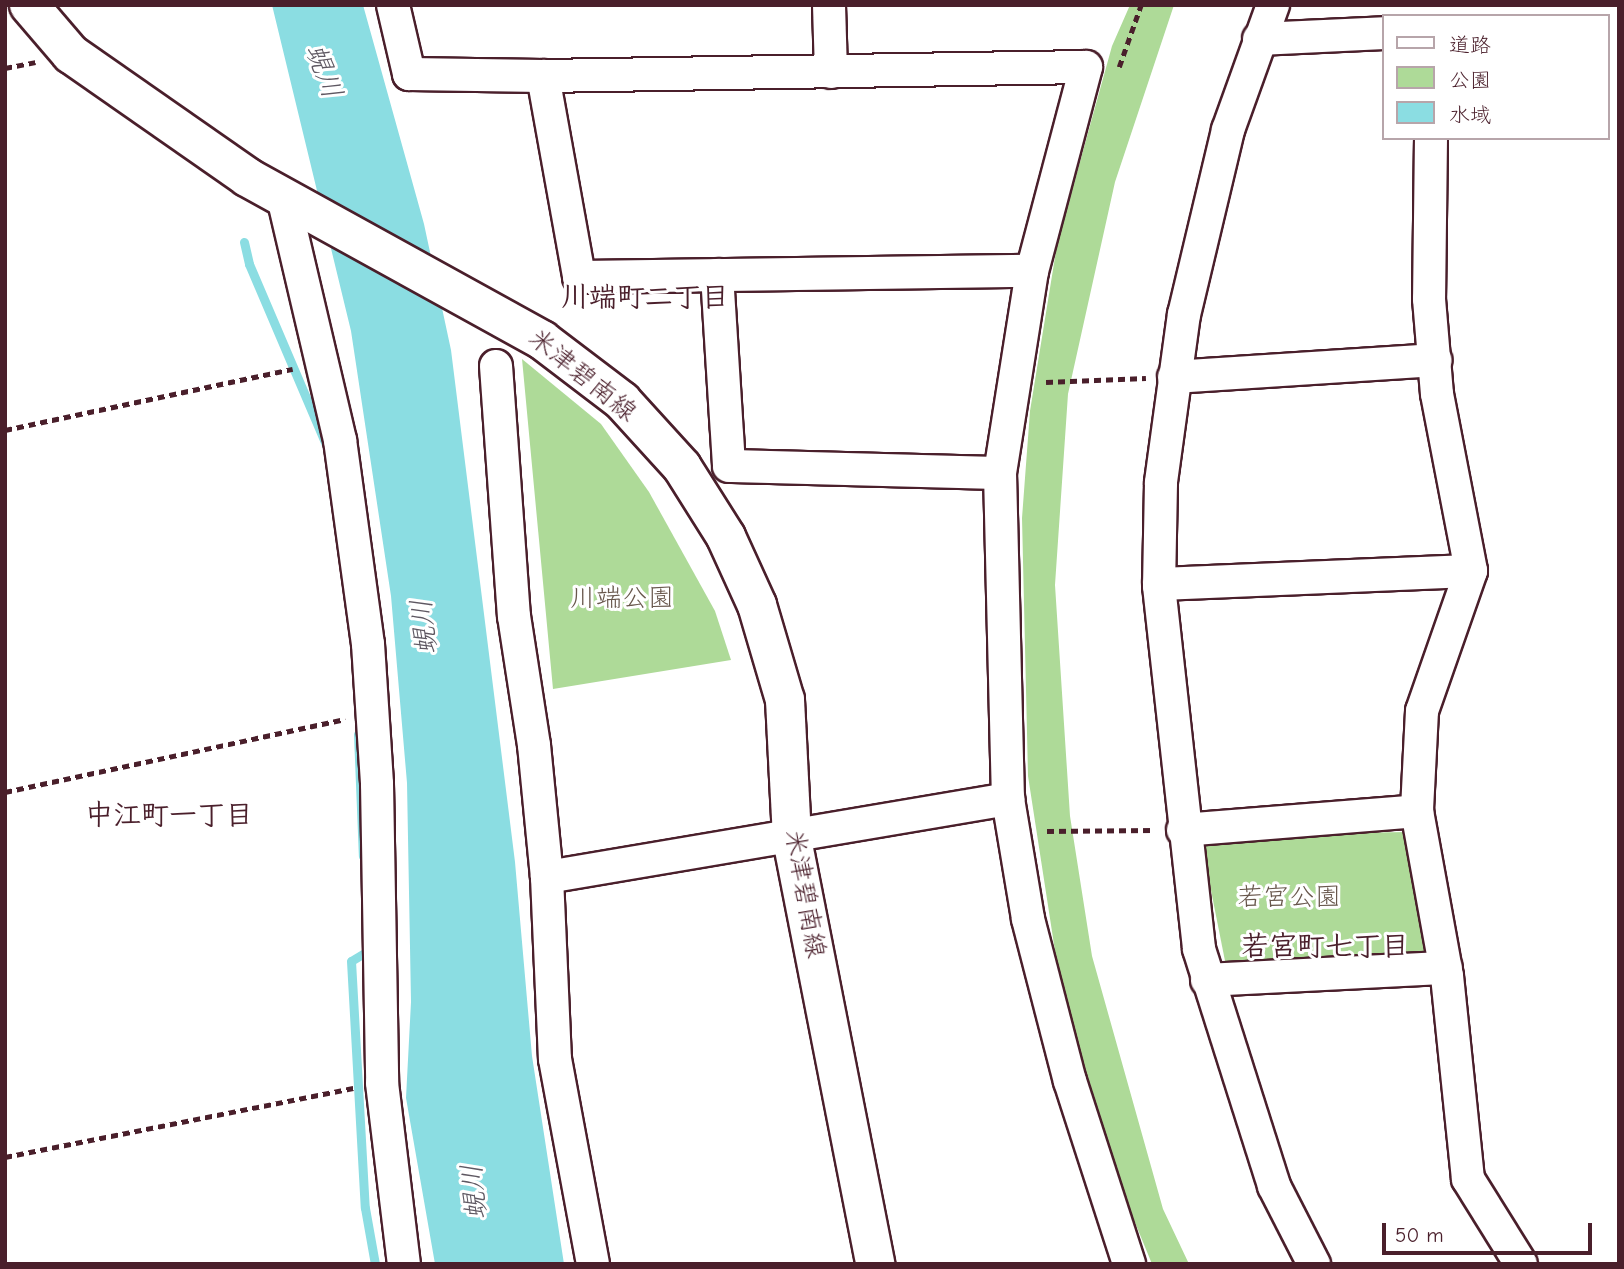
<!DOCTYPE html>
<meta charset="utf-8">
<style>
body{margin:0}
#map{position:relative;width:1624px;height:1269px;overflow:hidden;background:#fff;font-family:"Comic Neue","Klee One",sans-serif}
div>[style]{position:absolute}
.green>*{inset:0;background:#aeda98}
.water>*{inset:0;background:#8bdde2}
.stream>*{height:9px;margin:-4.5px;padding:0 4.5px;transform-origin:4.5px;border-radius:4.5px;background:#8bdde2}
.path>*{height:4.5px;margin-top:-2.25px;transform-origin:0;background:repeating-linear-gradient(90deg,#4a1f2b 0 7px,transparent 0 12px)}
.roads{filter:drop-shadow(2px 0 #4a1f2b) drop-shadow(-2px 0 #4a1f2b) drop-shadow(0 2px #4a1f2b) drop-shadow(0 -2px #4a1f2b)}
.minor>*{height:32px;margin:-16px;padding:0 16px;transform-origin:16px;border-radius:16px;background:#fff}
.major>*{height:38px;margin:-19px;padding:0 19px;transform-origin:19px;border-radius:19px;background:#fff}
span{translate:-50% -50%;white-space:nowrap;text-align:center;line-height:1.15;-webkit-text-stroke:6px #fff;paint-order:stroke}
.street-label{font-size:26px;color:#4a1f2b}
.park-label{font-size:26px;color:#68574c}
.water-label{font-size:28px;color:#5e5862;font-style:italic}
.neighbourhood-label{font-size:28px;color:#4a1f2b;font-weight:700}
.frame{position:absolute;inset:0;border:7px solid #4a1f2b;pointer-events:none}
.legend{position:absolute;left:1382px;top:14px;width:228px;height:126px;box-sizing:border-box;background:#fff;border:2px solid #b7a5aa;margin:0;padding:9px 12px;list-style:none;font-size:21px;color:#4a1f2b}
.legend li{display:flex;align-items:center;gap:14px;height:35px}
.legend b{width:35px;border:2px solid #b7a5aa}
.scale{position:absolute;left:1382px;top:1223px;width:210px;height:32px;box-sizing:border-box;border:4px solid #4a1f2b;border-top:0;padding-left:9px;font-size:21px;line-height:24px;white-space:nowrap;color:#4a1f2b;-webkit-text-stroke:5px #fff;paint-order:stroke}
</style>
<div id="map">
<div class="green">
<i style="clip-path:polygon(1130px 5px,1174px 5px,1115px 182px,1068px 394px,1055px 585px,1070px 816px,1092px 956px,1163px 1209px,1189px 1264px,1152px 1264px,1120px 1186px,1068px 1035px,1028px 776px,1022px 518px,1030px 411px,1057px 245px,1112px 46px)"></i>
<i style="clip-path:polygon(522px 359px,601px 424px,649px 492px,715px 611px,731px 660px,553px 689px)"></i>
<i style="clip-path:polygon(1409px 832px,1435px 955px,1226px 966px,1200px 835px)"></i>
</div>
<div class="water">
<i style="clip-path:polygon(272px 5px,363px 5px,424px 224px,451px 350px,515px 862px,532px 1056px,564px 1264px,435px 1264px,406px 1098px,411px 1002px,407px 783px,391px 596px,351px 331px)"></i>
</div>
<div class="stream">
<i style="left:244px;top:242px;width:23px;rotate:77deg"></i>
<i style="left:249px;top:264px;width:201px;rotate:66.9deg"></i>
<i style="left:358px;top:734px;width:122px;rotate:87.7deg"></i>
<i style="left:366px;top:943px;width:9px;rotate:90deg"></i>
<i style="left:366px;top:952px;width:17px;rotate:149deg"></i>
<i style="left:351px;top:961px;width:247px;rotate:86.8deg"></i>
<i style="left:365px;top:1208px;width:57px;rotate:79.9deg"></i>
</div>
<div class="path">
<i style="left:1119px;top:67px;width:66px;rotate:-70.5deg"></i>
<i style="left:5px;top:68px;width:31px;rotate:-11deg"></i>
<i style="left:1046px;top:382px;width:100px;rotate:-2.3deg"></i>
<i style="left:5px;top:430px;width:294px;rotate:-12deg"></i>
<i style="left:5px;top:792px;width:348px;rotate:-12.1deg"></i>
<i style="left:1047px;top:831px;width:107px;rotate:-0.5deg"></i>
<i style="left:5px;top:1157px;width:355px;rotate:-11.2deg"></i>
</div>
<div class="roads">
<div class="minor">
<i style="left:393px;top:5px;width:71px;rotate:76.9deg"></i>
<i style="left:409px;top:74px;width:134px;rotate:0.9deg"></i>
<i style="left:543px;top:76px;width:543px;rotate:-0.95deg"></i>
<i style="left:1086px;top:67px;width:211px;rotate:104.8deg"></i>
<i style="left:1032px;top:271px;width:205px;rotate:99deg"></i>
<i style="left:1000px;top:473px;width:326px;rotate:88.6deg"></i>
<i style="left:1008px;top:799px;width:122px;rotate:80.5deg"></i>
<i style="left:1028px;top:919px;width:167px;rotate:75.5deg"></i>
<i style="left:1070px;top:1081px;width:192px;rotate:72.1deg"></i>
<i style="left:829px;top:5px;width:67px;rotate:88.3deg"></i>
<i style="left:1273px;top:5px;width:133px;rotate:109.8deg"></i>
<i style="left:1228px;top:130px;width:189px;rotate:103.4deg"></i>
<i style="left:1184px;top:314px;width:171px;rotate:97.8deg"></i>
<i style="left:1161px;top:483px;width:103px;rotate:91.1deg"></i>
<i style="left:1159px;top:586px;width:365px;rotate:83.7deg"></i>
<i style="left:1199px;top:949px;width:249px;rotate:72.4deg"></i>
<i style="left:1274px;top:1186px;width:88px;rotate:62.9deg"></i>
<i style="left:1259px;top:39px;width:125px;rotate:-2.7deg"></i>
<i style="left:543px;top:76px;width:204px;rotate:79.8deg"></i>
<i style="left:579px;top:277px;width:453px;rotate:-0.8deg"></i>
<i style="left:1431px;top:138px;width:161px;rotate:90.7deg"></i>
<i style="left:1429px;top:299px;width:95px;rotate:85.2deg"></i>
<i style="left:1437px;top:394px;width:180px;rotate:79.1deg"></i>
<i style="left:1471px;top:571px;width:148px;rotate:109.3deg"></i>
<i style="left:1422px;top:711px;width:100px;rotate:92.9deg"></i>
<i style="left:1417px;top:811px;width:168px;rotate:79.7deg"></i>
<i style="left:1447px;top:976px;width:204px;rotate:84.1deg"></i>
<i style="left:1468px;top:1179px;width:100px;rotate:58.1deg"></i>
<i style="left:283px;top:197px;width:250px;rotate:76.8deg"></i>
<i style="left:340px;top:440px;width:206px;rotate:82.2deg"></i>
<i style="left:368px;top:644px;width:140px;rotate:86.3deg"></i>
<i style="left:377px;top:784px;width:299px;rotate:89deg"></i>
<i style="left:382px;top:1083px;width:182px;rotate:83.1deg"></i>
<i style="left:717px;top:275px;width:191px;rotate:86.4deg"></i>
<i style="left:729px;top:466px;width:271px;rotate:1.5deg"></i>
<i style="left:496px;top:366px;width:251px;rotate:85.9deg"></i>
<i style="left:514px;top:616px;width:131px;rotate:81.2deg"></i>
<i style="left:534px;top:745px;width:133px;rotate:84.4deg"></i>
<i style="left:547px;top:877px;width:182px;rotate:87.5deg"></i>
<i style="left:555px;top:1059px;width:208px;rotate:79.5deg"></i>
<i style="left:1174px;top:377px;width:262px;rotate:-3.7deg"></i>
<i style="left:1159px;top:584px;width:312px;rotate:-2.4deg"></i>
<i style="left:1183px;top:830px;width:235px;rotate:-4.6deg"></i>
<i style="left:547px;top:877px;width:468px;rotate:-9.6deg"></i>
<i style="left:1207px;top:980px;width:239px;rotate:-2.9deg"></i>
</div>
<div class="major">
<i style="left:29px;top:5px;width:65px;rotate:49.4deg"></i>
<i style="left:71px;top:54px;width:215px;rotate:34.9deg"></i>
<i style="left:247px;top:177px;width:337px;rotate:28.9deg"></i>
<i style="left:542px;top:340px;width:101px;rotate:37.3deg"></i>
<i style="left:622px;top:401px;width:89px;rotate:47.7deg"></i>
<i style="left:682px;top:467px;width:83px;rotate:57.8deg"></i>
<i style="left:726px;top:537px;width:75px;rotate:65.5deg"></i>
<i style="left:757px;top:605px;width:99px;rotate:73.6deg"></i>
<i style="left:785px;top:700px;width:139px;rotate:87.1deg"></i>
<i style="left:792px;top:839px;width:433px;rotate:78.9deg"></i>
</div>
</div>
<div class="street-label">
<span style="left:582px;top:376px;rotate:39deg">米津碧南線</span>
<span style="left:804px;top:894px;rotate:80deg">米津碧南線</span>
</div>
<div class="park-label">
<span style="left:622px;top:599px">川端公園</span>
<span style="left:1289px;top:898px">若宮公園</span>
</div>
<div class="water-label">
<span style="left:324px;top:71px;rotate:70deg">蜆川</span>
<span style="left:424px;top:627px;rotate:-96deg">蜆川</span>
<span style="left:474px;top:1192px;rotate:-95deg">蜆川</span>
</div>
<div class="neighbourhood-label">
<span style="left:645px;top:297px">川端町二丁目</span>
<span style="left:169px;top:815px">中江町一丁目</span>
<span style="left:1325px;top:946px">若宮町七丁目</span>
</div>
<div class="frame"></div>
<ul class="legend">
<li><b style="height:9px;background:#fff"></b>道路</li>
<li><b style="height:19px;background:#aeda98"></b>公園</li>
<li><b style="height:19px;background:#8bdde2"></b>水域</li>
</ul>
<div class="scale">50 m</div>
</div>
